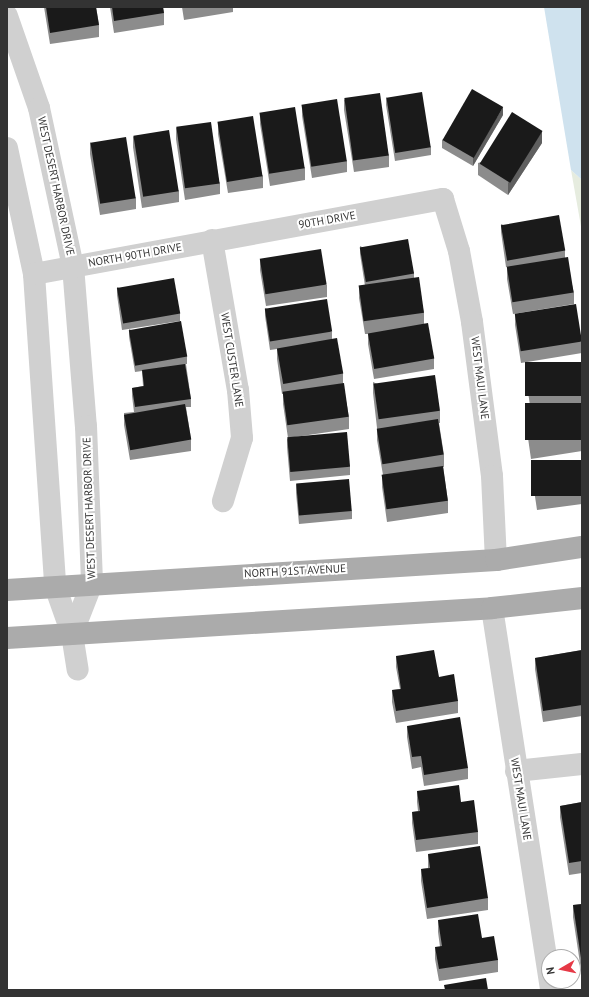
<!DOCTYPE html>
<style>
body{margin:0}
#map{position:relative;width:589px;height:997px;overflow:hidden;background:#fff;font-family:"PT Sans",sans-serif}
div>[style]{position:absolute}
.green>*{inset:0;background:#e6ecdf}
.water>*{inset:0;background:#cfe2ee}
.minor>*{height:22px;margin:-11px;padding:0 11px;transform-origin:11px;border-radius:11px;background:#d0d0d0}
.major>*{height:22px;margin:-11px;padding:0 11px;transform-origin:11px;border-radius:11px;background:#ababab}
.wall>*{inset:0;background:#8c8c8c}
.shaded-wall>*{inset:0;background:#5f5f5f}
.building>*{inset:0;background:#1a1a1a;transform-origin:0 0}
span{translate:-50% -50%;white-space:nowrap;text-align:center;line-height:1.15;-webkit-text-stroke:4px #fff;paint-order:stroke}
.street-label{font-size:11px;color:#333}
.frame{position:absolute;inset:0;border:8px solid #333;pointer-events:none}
.north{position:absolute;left:541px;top:949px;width:40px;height:40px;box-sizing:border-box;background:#fff;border:1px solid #adadad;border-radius:50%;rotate:261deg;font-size:11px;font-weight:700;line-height:16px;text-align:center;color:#333}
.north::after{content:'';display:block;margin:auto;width:14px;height:18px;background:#e63946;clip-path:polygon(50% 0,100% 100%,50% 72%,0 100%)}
</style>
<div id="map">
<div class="green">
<i style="clip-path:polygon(571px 170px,582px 180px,582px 232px)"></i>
</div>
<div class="water">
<i style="clip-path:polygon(544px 7px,582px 7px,582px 180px,571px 170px)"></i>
</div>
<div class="minor">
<i style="left:7px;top:16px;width:97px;rotate:70.8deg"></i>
<i style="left:39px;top:108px;width:162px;rotate:77.9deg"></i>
<i style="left:73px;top:266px;width:161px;rotate:85.4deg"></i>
<i style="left:86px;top:426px;width:157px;rotate:87.8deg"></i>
<i style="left:92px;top:583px;width:55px;rotate:111.4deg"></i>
<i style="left:7px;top:148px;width:129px;rotate:77.9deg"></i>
<i style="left:34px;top:274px;width:313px;rotate:86.1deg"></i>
<i style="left:55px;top:586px;width:51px;rotate:70.5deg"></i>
<i style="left:72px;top:634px;width:36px;rotate:81deg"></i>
<i style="left:212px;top:240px;width:152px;rotate:80.2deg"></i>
<i style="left:238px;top:390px;width:48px;rotate:85.2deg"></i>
<i style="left:242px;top:438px;width:66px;rotate:106.8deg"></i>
<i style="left:34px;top:274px;width:416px;rotate:-10.4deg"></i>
<i style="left:443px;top:199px;width:54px;rotate:72.9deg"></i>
<i style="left:459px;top:251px;width:72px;rotate:79.6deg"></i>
<i style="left:472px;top:322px;width:155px;rotate:82.6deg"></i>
<i style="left:492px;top:476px;width:84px;rotate:87.3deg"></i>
<i style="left:492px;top:608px;width:387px;rotate:81.2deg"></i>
<i style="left:516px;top:771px;width:66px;rotate:-6.1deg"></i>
</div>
<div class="major">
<i style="left:7px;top:590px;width:490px;rotate:-3.5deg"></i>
<i style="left:496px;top:560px;width:87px;rotate:-8.6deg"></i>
<i style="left:7px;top:638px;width:486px;rotate:-3.5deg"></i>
<i style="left:492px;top:608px;width:91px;rotate:-6.3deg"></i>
</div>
<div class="wall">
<i style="clip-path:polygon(44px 7px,96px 7px,99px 25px,99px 37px,50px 44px)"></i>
<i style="clip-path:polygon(110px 7px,163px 7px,164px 13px,164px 25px,114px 33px)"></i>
<i style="clip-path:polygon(182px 7px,233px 7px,233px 12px,184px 20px)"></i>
<i style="clip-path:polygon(386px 97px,431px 147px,431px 155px,395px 161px,386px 105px)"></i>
<i style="clip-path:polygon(344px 99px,389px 155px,389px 167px,354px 172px,344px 110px)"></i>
<i style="clip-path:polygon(302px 105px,347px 161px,347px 172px,312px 178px,302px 116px)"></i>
<i style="clip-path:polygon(260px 113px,305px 168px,305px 180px,270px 186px,260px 124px)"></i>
<i style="clip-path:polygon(503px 115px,473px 166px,442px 148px,442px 140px)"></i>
<i style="clip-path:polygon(218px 122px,263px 176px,263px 188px,228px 193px,218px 134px)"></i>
<i style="clip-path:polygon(176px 127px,220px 183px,220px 194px,185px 200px,176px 139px)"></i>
<i style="clip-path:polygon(133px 136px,179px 191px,179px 202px,142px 208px,133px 147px)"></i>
<i style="clip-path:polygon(90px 142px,136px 198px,136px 209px,100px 215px,90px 154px)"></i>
<i style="clip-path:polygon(542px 143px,508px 195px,478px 175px,478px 163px)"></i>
<i style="clip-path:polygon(501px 224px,565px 250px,565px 258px,574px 293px,574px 304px,513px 314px,507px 279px,507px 267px,506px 267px,501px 232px)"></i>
<i style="clip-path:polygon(360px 246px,414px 273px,414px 278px,424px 313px,424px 323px,434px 358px,434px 369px,374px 379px,368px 344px,368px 334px,365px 334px,359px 298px,359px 287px,365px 286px,360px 254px)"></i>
<i style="clip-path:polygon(260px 259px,327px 285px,327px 297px,266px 306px,260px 270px)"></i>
<i style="clip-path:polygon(117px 287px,180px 313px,180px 321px,122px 330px,117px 295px)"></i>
<i style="clip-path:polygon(265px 308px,332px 332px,332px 339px,343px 373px,343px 383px,349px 417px,349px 429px,288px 438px,283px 404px,283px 394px,282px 394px,277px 359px,277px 349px,270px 350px,265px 316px)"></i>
<i style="clip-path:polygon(515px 314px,582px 342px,582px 353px,521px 363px,515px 325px)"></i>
<i style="clip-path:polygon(129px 329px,187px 356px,187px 364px,186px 364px,191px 399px,191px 407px,186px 407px,191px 439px,191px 451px,130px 460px,124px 425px,124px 413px,134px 412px,132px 396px,132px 388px,143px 386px,142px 371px,135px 372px,129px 337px)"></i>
<i style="clip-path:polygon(582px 362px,582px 451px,531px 459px,526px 424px,526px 412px,531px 412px,526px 379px,526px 371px)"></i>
<i style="clip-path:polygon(373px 382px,440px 411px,440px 423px,439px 423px,444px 455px,444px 467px,443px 467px,448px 501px,448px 513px,387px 522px,382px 487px,382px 475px,383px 475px,377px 440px,377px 428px,373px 393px)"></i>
<i style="clip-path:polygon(287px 439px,350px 467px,350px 475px,290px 481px,287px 447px)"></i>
<i style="clip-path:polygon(582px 460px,582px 504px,537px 510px,532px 476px,532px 468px)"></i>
<i style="clip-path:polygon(296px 484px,352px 511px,352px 519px,299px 524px,296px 493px)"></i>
<i style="clip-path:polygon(582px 650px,582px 716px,543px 722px,535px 669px,535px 658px)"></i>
<i style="clip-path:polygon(396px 656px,439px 677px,458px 701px,458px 713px,396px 723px,392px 702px,392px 690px,400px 689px,396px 667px)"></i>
<i style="clip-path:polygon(407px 726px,468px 768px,468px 779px,424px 786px,421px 767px,412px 769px,407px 737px)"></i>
<i style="clip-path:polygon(417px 791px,461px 802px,478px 832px,478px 844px,416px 852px,412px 823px,412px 812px,418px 811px,417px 802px)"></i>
<i style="clip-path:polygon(582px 802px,582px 873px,569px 875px,560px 817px,560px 806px)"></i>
<i style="clip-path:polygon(428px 854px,488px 898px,488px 910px,427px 919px,421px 881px,421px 869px,428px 868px)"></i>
<i style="clip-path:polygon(582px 904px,582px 970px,581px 970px,573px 917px,573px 905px)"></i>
<i style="clip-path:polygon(438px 920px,482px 938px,498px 960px,498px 972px,439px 981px,435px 959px,435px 947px,440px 947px,438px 932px)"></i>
</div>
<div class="shaded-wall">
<i style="clip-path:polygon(503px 107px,503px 115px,473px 166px,473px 158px)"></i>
<i style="clip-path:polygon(542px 131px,542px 143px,508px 195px,508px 183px)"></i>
</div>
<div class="building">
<i style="clip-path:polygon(46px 7px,96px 7px,99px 25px,50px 33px)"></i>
<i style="clip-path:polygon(112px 7px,163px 7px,164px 13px,114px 21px)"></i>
<i style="left:472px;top:89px;width:36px;height:59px;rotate:30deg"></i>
<i style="left:422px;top:92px;width:56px;height:36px;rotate:81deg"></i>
<i style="left:380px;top:93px;width:63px;height:36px;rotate:82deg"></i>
<i style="left:337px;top:99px;width:63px;height:36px;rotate:81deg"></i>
<i style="left:295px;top:107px;width:62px;height:36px;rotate:81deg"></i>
<i style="left:512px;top:112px;width:36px;height:61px;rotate:32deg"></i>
<i style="left:253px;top:116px;width:61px;height:36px;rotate:81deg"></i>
<i style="left:211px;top:122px;width:62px;height:35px;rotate:82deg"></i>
<i style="left:169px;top:130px;width:62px;height:36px;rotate:81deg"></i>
<i style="left:126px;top:137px;width:62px;height:36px;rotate:81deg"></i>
<i style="left:559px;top:215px;width:36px;height:59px;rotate:80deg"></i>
<i style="left:408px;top:239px;width:35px;height:49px;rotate:80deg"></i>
<i style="left:321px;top:249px;width:36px;height:62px;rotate:81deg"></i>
<i style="left:568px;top:257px;width:36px;height:62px;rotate:81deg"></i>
<i style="left:419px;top:277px;width:36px;height:61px;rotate:82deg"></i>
<i style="left:174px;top:278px;width:36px;height:58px;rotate:80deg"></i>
<i style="left:327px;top:299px;width:33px;height:63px;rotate:81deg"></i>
<i style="left:576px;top:304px;width:38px;height:62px;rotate:81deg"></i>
<i style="left:181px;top:321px;width:36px;height:53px;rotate:80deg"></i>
<i style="left:428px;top:323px;width:36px;height:61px;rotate:80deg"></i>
<i style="left:337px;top:338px;width:36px;height:61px;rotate:80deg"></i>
<i style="left:582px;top:362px;width:34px;height:57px;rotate:90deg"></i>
<i style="clip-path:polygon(185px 364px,191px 399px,135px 407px,132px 388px,144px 386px,142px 370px)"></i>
<i style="left:435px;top:375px;width:36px;height:62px;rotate:82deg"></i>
<i style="left:344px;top:383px;width:34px;height:62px;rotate:82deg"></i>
<i style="left:582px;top:403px;width:37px;height:57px;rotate:90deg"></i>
<i style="left:185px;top:404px;width:36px;height:62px;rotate:80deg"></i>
<i style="left:438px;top:419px;width:36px;height:62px;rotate:81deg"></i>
<i style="left:347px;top:432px;width:35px;height:60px;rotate:85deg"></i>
<i style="left:582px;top:460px;width:36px;height:51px;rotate:90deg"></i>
<i style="left:443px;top:466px;width:35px;height:62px;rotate:82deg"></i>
<i style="left:349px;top:479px;width:32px;height:53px;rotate:85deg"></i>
<i style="clip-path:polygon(434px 650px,439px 677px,454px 674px,458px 701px,396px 711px,392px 690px,401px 689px,396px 656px)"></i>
<i style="clip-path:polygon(582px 650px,582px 705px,543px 711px,535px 658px)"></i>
<i style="clip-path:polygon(460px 717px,468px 768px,424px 775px,421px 756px,412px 757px,407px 726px)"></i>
<i style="clip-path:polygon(459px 785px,461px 802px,474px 800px,478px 832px,416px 840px,412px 812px,420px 811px,417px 791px)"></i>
<i style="clip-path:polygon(582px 802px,582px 861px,569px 863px,560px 806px)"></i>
<i style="clip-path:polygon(480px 846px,488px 898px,427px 908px,421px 869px,430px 868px,428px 854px)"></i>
<i style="clip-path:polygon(582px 904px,582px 958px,581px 958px,573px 905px)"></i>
<i style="clip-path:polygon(478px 914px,482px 938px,494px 936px,498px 960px,439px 969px,435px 947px,442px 946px,438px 920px)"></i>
<i style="clip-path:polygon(486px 978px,488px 990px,445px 990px,444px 985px)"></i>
</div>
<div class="street-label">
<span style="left:56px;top:186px;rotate:78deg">WEST DESERT HARBOR DRIVE</span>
<span style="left:327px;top:220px;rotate:-10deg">90TH DRIVE</span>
<span style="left:135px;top:255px;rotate:-10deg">NORTH 90TH DRIVE</span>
<span style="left:232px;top:360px;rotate:81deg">WEST CUSTER LANE</span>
<span style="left:480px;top:378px;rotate:83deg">WEST MAUI LANE</span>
<span style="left:89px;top:508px;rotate:-92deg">WEST DESERT HARBOR DRIVE</span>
<span style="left:295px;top:571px;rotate:-3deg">NORTH 91ST AVENUE</span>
<span style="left:521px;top:799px;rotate:81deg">WEST MAUI LANE</span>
</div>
<div class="frame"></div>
<div class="north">N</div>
</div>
